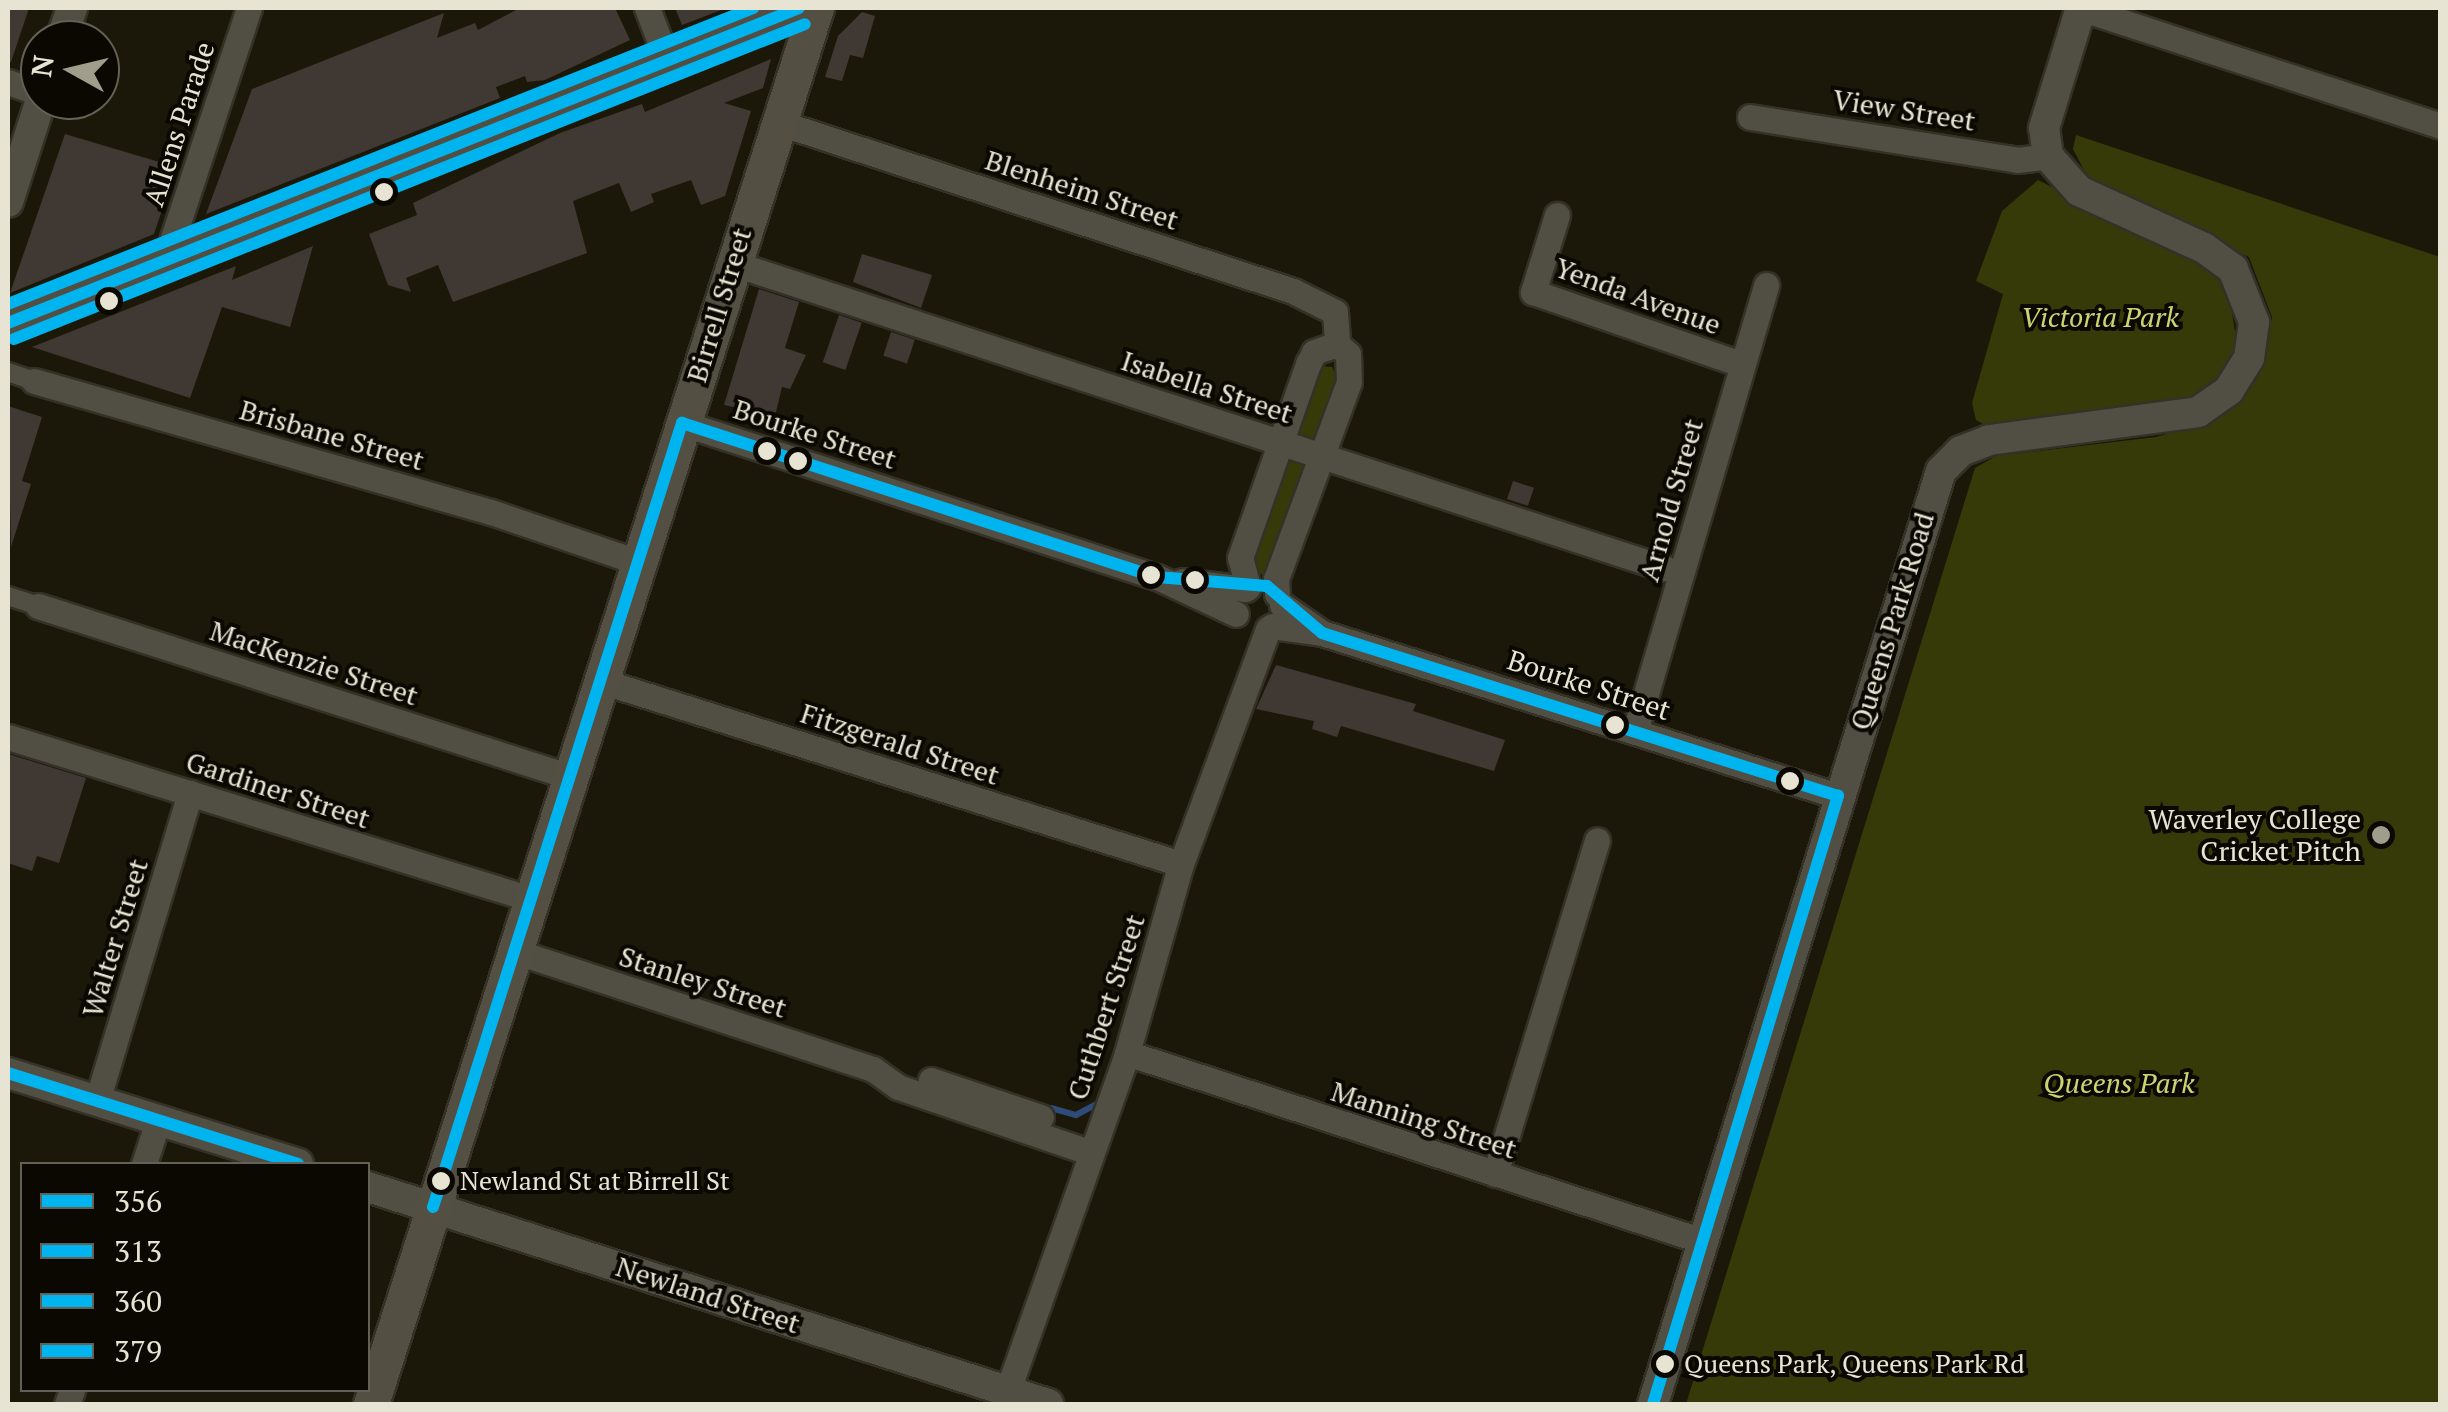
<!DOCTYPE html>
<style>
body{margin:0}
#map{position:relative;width:2448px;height:1412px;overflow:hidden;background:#1c1809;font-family:"PT Serif",serif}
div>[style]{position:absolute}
.green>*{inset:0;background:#363a09}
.stream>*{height:6px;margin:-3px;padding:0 3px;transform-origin:3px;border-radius:3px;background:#2e4b79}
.building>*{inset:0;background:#3f3833;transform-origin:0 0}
.roads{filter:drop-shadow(2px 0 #343127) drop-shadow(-2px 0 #343127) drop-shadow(0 2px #343127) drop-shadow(0 -2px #343127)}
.pedestrian>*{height:18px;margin:-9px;padding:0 9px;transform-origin:9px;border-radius:9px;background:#514f43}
.minor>*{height:25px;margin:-12.5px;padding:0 12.5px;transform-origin:12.5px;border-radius:12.5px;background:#514f43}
.tertiary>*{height:30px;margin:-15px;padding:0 15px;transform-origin:15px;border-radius:15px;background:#514f43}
.secondary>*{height:35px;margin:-17.5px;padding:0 17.5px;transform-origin:17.5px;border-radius:17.5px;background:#534f42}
.bus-1>*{height:12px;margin:-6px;padding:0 6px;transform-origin:6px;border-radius:6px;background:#00b5ef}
.bus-2>*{height:12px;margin:-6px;padding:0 6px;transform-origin:6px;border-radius:6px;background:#00b5ef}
.bus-3>*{height:12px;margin:-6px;padding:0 6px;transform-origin:6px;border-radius:6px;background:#00b5ef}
.bus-4>*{height:12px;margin:-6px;padding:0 6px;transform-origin:6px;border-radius:6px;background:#00b5ef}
.dots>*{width:28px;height:28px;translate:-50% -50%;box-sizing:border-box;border:5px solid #0a0801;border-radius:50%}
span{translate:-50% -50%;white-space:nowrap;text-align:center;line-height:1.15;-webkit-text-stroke:8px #0a0801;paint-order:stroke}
.bus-label{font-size:26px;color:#e8e4d3}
.left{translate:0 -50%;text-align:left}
.street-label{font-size:28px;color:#e8e4d3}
.park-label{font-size:28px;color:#c8d571;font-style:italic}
.poi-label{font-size:28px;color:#e8e4d3}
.right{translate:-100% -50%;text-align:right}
.frame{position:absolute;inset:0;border:10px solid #e8e4d3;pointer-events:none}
.legend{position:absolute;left:20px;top:1162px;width:350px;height:230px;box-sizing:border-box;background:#0a0801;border:2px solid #636055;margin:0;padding:12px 18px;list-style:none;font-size:30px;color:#e8e4d3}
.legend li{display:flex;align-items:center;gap:20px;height:50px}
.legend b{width:50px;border:2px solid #636055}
.north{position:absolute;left:20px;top:20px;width:100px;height:100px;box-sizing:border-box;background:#0a0801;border:2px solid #636055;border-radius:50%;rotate:278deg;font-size:28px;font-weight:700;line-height:40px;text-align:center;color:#e8e4d3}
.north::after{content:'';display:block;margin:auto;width:35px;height:45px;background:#a19d8c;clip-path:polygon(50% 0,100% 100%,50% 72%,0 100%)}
</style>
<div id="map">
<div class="green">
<i style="clip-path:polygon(2076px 135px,2440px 257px,2440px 1404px,1686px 1404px,1975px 468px,1996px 456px,2156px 437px,2207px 422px,2246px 394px,2262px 362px,2272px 317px,2249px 257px,2090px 182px,2073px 149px)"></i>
<i style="clip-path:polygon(2038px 180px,2226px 276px,2237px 344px,2221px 378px,2195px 398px,1990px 428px,1976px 420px,1972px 403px,2003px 294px,1976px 281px,2002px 211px)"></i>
<i style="clip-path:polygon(1320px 366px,1332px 367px,1338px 381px,1318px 436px,1308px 441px,1295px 431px)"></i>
<i style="clip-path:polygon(1286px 461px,1301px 461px,1306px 469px,1267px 578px,1250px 567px)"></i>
</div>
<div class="stream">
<i style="left:1051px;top:1108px;width:26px;rotate:16deg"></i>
<i style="left:1076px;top:1115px;width:24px;rotate:-28deg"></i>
</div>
<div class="building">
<i style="clip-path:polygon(8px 8px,29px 8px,11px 62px,8px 62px)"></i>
<i style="clip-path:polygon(520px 8px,615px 8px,630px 40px,545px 80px,527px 82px,525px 76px,496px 87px,500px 98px,206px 214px,252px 89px,444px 13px,437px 38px,475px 23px,478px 30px)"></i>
<i style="clip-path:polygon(675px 8px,724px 8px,724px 9px,682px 25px)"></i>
<i style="clip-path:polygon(862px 12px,875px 16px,863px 58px,850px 55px,842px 81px,825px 77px,838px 36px)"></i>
<i style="clip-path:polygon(771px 59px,763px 88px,724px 103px,751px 111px,725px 196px,701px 205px,691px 180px,651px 194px,654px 202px,631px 212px,619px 183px,573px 201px,587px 253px,453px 302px,438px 265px,406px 278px,411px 292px,388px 285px,369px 234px,417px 215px,413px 203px,560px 133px,642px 104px,645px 112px)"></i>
<i style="clip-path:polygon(65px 134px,176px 167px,154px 234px,10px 293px)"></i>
<i style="clip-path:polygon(313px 246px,290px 327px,222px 307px,190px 398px,32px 347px,236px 266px,232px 280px)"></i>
<i style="clip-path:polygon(862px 254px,932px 275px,921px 308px,853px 282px)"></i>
<i style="clip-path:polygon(759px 289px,799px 302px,785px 348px,806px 355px,790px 389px,782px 387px,775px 416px,724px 405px)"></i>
<i style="left:839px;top:315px;width:24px;height:50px;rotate:19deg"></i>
<i style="left:891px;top:332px;width:25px;height:25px;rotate:18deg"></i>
<i style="clip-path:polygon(8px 406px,42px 417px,22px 481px,31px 484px,11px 547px)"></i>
<i style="left:1513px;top:481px;width:22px;height:19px;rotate:18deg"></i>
<i style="clip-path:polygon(1276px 665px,1416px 704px,1413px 711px,1505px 740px,1494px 771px,1341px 726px,1337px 737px,1312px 729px,1314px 721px,1256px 709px)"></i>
<i style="clip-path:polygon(8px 754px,86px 778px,59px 863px,37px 856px,32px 871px,8px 863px)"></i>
</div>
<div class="roads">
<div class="pedestrian">
<i style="left:8px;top:372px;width:28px;rotate:19deg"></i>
<i style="left:8px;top:596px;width:32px;rotate:18deg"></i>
</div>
<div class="minor">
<i style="left:647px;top:8px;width:56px;rotate:69deg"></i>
<i style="left:2080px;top:8px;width:379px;rotate:18.1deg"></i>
<i style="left:8px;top:82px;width:34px;rotate:19deg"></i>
<i style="left:1750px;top:117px;width:270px;rotate:9.1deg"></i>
<i style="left:2017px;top:160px;width:31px;rotate:-7deg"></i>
<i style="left:777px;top:122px;width:543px;rotate:18.13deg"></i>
<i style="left:1293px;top:291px;width:47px;rotate:26.6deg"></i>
<i style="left:1335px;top:312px;width:32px;rotate:86deg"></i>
<i style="left:1557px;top:215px;width:81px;rotate:107.3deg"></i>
<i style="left:1533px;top:292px;width:220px;rotate:19.1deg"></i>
<i style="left:166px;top:259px;width:264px;rotate:-71.7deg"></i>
<i style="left:732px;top:263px;width:981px;rotate:18.12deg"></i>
<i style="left:34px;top:381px;width:475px;rotate:16deg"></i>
<i style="left:491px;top:512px;width:155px;rotate:18.8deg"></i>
<i style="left:682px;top:423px;width:499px;rotate:18deg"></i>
<i style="left:1157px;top:577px;width:87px;rotate:25.1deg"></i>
<i style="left:1182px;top:581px;width:64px;rotate:7.2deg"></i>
<i style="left:1248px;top:587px;width:30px;rotate:-105deg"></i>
<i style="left:1240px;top:558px;width:206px;rotate:-70.7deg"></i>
<i style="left:1308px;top:364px;width:13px;rotate:-63deg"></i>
<i style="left:1314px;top:352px;width:24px;rotate:-19deg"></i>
<i style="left:1277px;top:594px;width:15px;rotate:-94deg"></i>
<i style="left:1276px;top:579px;width:210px;rotate:-69.7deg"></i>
<i style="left:1349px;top:382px;width:28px;rotate:-92deg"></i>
<i style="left:1348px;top:354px;width:15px;rotate:-138deg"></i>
<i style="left:1282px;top:605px;width:49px;rotate:35deg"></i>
<i style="left:38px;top:606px;width:560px;rotate:17.79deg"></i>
<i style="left:1272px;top:626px;width:50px;rotate:8deg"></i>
<i style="left:1322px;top:633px;width:541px;rotate:17.53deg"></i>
<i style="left:601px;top:681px;width:608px;rotate:17.51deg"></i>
<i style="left:1635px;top:731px;width:465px;rotate:-73.6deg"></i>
<i style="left:8px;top:737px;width:548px;rotate:17.21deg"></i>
<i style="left:514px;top:951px;width:378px;rotate:18.2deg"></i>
<i style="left:873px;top:1069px;width:31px;rotate:36deg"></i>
<i style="left:898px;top:1087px;width:202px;rotate:18.8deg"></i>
<i style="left:1127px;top:1053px;width:606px;rotate:18.08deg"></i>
<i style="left:931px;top:1080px;width:116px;rotate:18.6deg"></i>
<i style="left:97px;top:1101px;width:322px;rotate:-73.2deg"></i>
<i style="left:144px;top:1164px;width:45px;rotate:-72deg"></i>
<i style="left:1495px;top:1174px;width:349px;rotate:-73deg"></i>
<i style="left:67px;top:1404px;width:15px;rotate:-70deg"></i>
<i style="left:1003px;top:1404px;width:372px;rotate:-70.5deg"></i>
<i style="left:1127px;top:1053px;width:197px;rotate:-74.1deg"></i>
<i style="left:1181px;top:864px;width:251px;rotate:-69.7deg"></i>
</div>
<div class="tertiary">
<i style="left:61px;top:40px;width:34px;rotate:-71deg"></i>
<i style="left:8px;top:202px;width:107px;rotate:-72.1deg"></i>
<i style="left:8px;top:323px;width:851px;rotate:-21.71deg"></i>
<i style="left:8px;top:1073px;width:304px;rotate:17.4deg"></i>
<i style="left:368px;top:1187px;width:714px;rotate:17.7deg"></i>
<i style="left:1653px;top:1404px;width:976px;rotate:-72.85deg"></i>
<i style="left:1941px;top:471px;width:28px;rotate:-45deg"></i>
<i style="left:1961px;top:451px;width:30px;rotate:-21deg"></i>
<i style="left:1989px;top:440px;width:211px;rotate:-7.6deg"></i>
<i style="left:2198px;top:412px;width:38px;rotate:-35deg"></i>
<i style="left:2229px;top:390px;width:38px;rotate:-58deg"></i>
<i style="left:2249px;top:358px;width:36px;rotate:-82deg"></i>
<i style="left:2254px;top:322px;width:57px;rotate:-111.6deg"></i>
<i style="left:2233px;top:269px;width:36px;rotate:-144deg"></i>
<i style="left:2204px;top:248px;width:137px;rotate:-155.5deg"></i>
<i style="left:2079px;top:191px;width:47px;rotate:-131.5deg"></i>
<i style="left:2048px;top:156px;width:28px;rotate:-98deg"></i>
<i style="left:2044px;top:128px;width:126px;rotate:-72.9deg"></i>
</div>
<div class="secondary">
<i style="left:371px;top:1404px;width:1465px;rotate:-72.32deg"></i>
</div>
</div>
<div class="bus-1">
<i style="left:682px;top:423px;width:499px;rotate:18deg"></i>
<i style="left:1157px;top:577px;width:110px;rotate:4.7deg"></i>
<i style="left:1267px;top:586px;width:72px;rotate:40.5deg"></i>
<i style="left:1322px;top:633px;width:541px;rotate:17.53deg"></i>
<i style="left:8px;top:1073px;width:304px;rotate:17.4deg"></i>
<i style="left:433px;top:1207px;width:823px;rotate:-72.38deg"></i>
<i style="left:1653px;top:1404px;width:636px;rotate:-73.08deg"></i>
</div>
<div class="bus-2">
<i style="left:8px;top:323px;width:851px;rotate:-21.71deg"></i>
</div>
<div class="bus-3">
<i style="left:14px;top:339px;width:851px;rotate:-21.71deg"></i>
</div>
<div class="bus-4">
<i style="left:8px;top:304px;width:802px;rotate:-21.67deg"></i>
</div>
<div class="dots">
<i style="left:384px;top:192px;background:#e8e4d3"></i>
<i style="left:109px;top:301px;background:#e8e4d3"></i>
<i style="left:767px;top:451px;background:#e8e4d3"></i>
<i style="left:798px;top:461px;background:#e8e4d3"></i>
<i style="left:1151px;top:575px;background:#e8e4d3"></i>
<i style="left:1195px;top:580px;background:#e8e4d3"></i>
<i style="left:1615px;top:725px;background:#e8e4d3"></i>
<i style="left:1790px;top:781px;background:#e8e4d3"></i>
<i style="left:2381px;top:835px;background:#a19d8c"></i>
<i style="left:441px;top:1181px;background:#e8e4d3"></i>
<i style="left:1665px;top:1364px;background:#e8e4d3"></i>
</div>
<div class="bus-label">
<span class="left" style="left:460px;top:1181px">Newland St at Birrell St</span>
<span class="left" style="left:1684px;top:1364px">Queens Park, Queens Park Rd</span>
</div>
<div class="street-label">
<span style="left:1904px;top:110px;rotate:9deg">View Street</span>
<span style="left:179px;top:124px;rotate:-72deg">Allens Parade</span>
<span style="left:1082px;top:190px;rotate:18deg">Blenheim Street</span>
<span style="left:1638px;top:296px;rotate:20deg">Yenda Avenue</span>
<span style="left:719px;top:305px;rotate:-73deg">Birrell Street</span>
<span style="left:1207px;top:387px;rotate:18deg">Isabella Street</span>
<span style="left:815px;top:434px;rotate:18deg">Bourke Street</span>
<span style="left:332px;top:435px;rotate:16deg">Brisbane Street</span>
<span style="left:1671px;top:500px;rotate:-74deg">Arnold Street</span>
<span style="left:1892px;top:621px;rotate:-73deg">Queens Park Road</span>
<span style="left:314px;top:663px;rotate:18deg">MacKenzie Street</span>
<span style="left:1589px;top:685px;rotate:18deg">Bourke Street</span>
<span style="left:900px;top:744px;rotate:18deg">Fitzgerald Street</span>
<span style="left:278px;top:790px;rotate:18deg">Gardiner Street</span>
<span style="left:115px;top:938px;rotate:-73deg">Walter Street</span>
<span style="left:703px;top:982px;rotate:18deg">Stanley Street</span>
<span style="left:1106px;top:1007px;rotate:-72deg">Cuthbert Street</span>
<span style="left:1424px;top:1120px;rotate:18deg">Manning Street</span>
<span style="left:708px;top:1295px;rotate:18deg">Newland Street</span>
</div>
<div class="park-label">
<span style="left:2100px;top:317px">Victoria Park</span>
<span style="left:2119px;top:1083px">Queens Park</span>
</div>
<div class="poi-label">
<span class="right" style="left:2361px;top:835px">Waverley College<br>Cricket Pitch</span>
</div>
<div class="frame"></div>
<ul class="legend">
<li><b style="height:12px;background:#00b5ef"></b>356</li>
<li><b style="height:12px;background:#00b5ef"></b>313</li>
<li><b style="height:12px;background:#00b5ef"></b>360</li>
<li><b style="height:12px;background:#00b5ef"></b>379</li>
</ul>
<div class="north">N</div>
</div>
